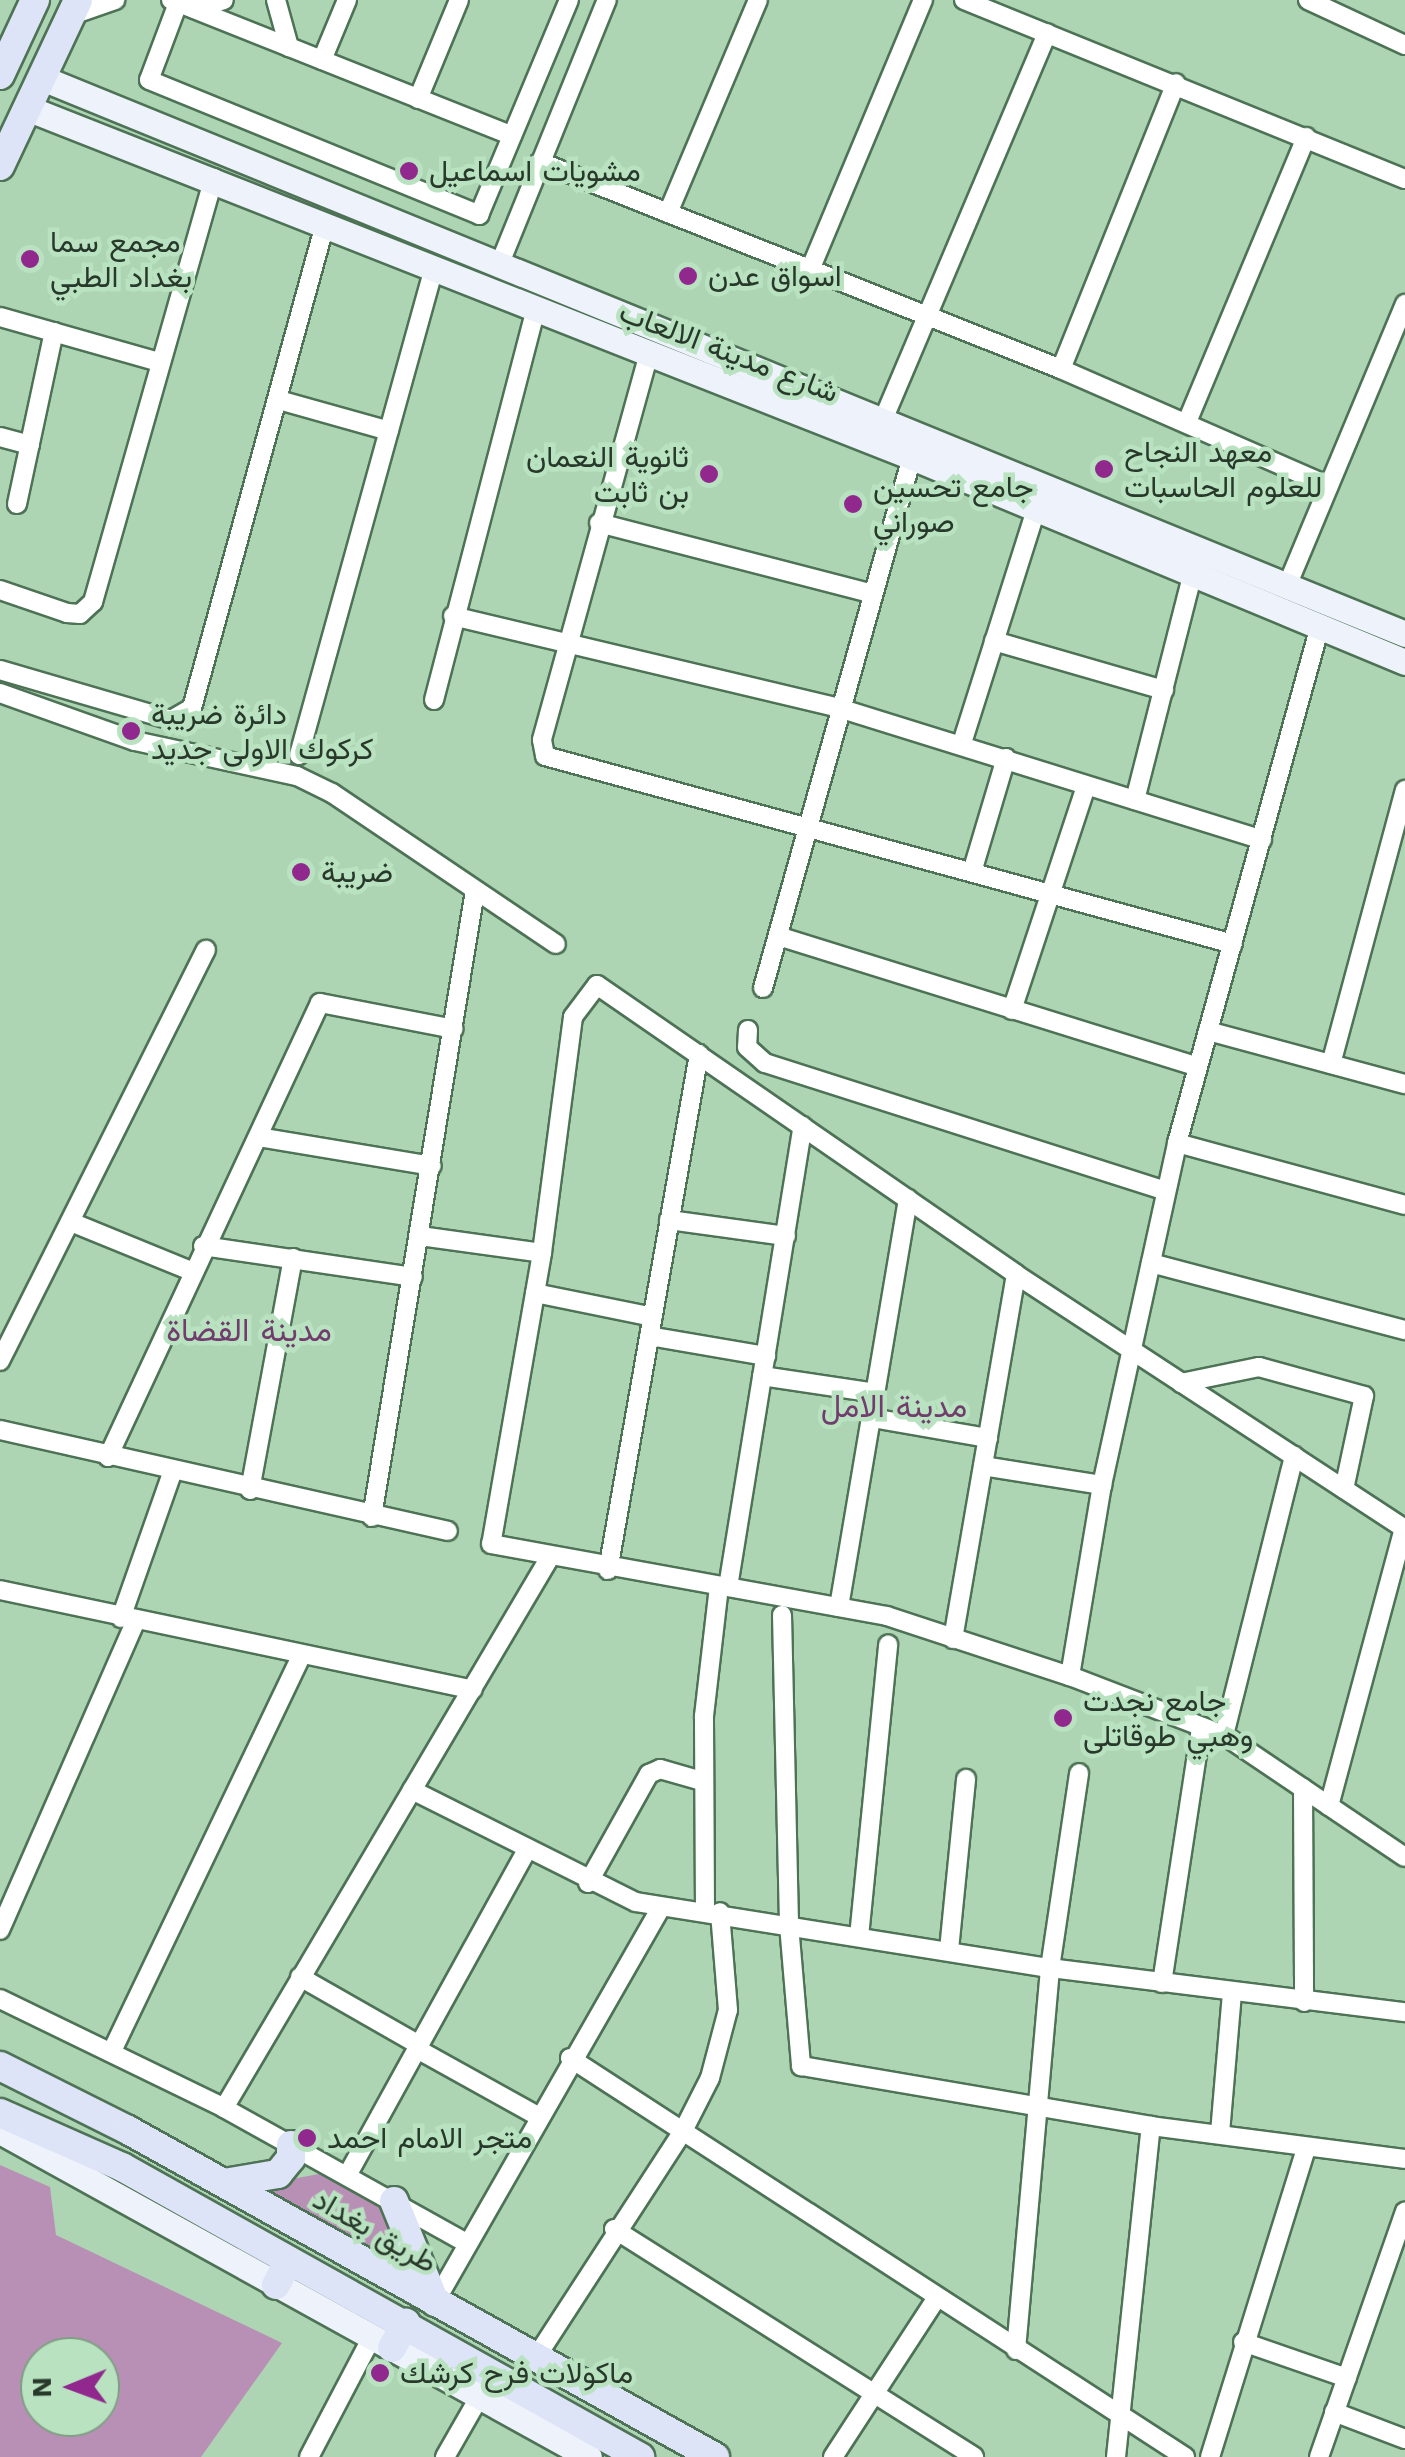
<!DOCTYPE html>
<meta charset="utf-8">
<style>
body{margin:0}
#map{position:relative;width:1405px;height:2457px;overflow:hidden;background:#add4b3;font-family:"Work Sans",Vazirmatn,sans-serif}
div>[style]{position:absolute}
.green>*{inset:0;background:#b990b5}
.roads{filter:drop-shadow(2px 0 #4d7255) drop-shadow(-2px 0 #4d7255) drop-shadow(0 2px #4d7255) drop-shadow(0 -2px #4d7255)}
.street>*{height:18px;margin:-9px;padding:0 9px;transform-origin:9px;border-radius:9px;background:#fff}
.secondary>*{height:25px;margin:-12.5px;padding:0 12.5px;transform-origin:12.5px;border-radius:12.5px;background:#eef2fb}
.primary>*{height:28px;margin:-14px;padding:0 14px;transform-origin:14px;border-radius:14px;background:#dee4f7}
.dots>*{width:28px;height:28px;translate:-50% -50%;box-sizing:border-box;border:5px solid #b9e2c0;border-radius:50%}
span{translate:-50% -50%;white-space:nowrap;text-align:center;line-height:1.15;-webkit-text-stroke:9px #b9e2c0;paint-order:stroke}
.poi-label{font-size:30px;color:#28382b}
.left{translate:0 -50%;text-align:left}
.right{translate:-100% -50%;text-align:right}
.street-label{font-size:30px;color:#28382b}
.neighbourhood-label{font-size:32px;color:#713d6d}
.north{position:absolute;left:20px;top:2337px;width:100px;height:100px;box-sizing:border-box;background:#b9e2c0;border:2px solid #7f9e84;border-radius:50%;rotate:269deg;font-size:28px;font-weight:700;line-height:40px;text-align:center;color:#28382b}
.north::after{content:'';display:block;margin:auto;width:35px;height:45px;background:#91288d;clip-path:polygon(50% 0,100% 100%,50% 72%,0 100%)}
</style>
<div id="map">
<div class="green">
<i style="clip-path:polygon(evenodd,0 2165px,50px 2187px,56px 2235px,282px 2343px,201px 2457px,0 2457px,0 2165px,100px 2357px,100px 2417px,40px 2417px,40px 2357px,100px 2357px)"></i>
<i style="clip-path:polygon(324px 2173px,388px 2208px,417px 2282px,250px 2187px)"></i>
</div>
<div class="roads">
<div class="street">
<i style="left:171px;top:0;width:367px;rotate:21.7deg"></i>
<i style="left:276px;top:0;width:49px;rotate:74.5deg"></i>
<i style="left:964px;top:0;width:476px;rotate:22.1deg"></i>
<i style="left:1308px;top:0;width:107px;rotate:24.9deg"></i>
<i style="left:178px;top:3px;width:82px;rotate:110.6deg"></i>
<i style="left:149px;top:80px;width:357px;rotate:22.2deg"></i>
<i style="left:479px;top:215px;width:233px;rotate:-67.3deg"></i>
<i style="left:195px;top:9px;width:30px;rotate:-17deg"></i>
<i style="left:72px;top:15px;width:46px;rotate:-19.2deg"></i>
<i style="left:322px;top:60px;width:65px;rotate:-67.4deg"></i>
<i style="left:418px;top:99px;width:107px;rotate:-67.5deg"></i>
<i style="left:540px;top:162px;width:561px;rotate:21.67deg"></i>
<i style="left:1061px;top:369px;width:292px;rotate:23.6deg"></i>
<i style="left:668px;top:213px;width:231px;rotate:-67.1deg"></i>
<i style="left:500px;top:263px;width:284px;rotate:-67.9deg"></i>
<i style="left:810px;top:270px;width:293px;rotate:-67.3deg"></i>
<i style="left:0;top:317px;width:165px;rotate:15.8deg"></i>
<i style="left:648px;top:357px;width:397px;rotate:105.5deg"></i>
<i style="left:542px;top:740px;width:16px;rotate:79deg"></i>
<i style="left:545px;top:756px;width:713px;rotate:15.28deg"></i>
<i style="left:1061px;top:369px;width:308px;rotate:-68.1deg"></i>
<i style="left:279px;top:400px;width:114px;rotate:15.7deg"></i>
<i style="left:883px;top:420px;width:420px;rotate:-67deg"></i>
<i style="left:1187px;top:422px;width:309px;rotate:-67.3deg"></i>
<i style="left:0;top:437px;width:31px;rotate:15deg"></i>
<i style="left:17px;top:504px;width:176px;rotate:-77.9deg"></i>
<i style="left:599px;top:523px;width:283px;rotate:14.5deg"></i>
<i style="left:1287px;top:586px;width:306px;rotate:-67.3deg"></i>
<i style="left:0;top:590px;width:71px;rotate:18.9deg"></i>
<i style="left:67px;top:613px;width:13px;rotate:4deg"></i>
<i style="left:80px;top:614px;width:18px;rotate:-43deg"></i>
<i style="left:93px;top:602px;width:441px;rotate:-74.1deg"></i>
<i style="left:453px;top:616px;width:397px;rotate:13.4deg"></i>
<i style="left:839px;top:708px;width:443px;rotate:17.3deg"></i>
<i style="left:994px;top:641px;width:177px;rotate:16.1deg"></i>
<i style="left:0;top:670px;width:178px;rotate:16.3deg"></i>
<i style="left:171px;top:720px;width:24px;rotate:-30deg"></i>
<i style="left:192px;top:708px;width:502px;rotate:-74.63deg"></i>
<i style="left:0;top:693px;width:143px;rotate:19.6deg"></i>
<i style="left:135px;top:741px;width:166px;rotate:12.2deg"></i>
<i style="left:297px;top:776px;width:39px;rotate:26deg"></i>
<i style="left:332px;top:793px;width:270px;rotate:34deg"></i>
<i style="left:434px;top:700px;width:402px;rotate:-75.4deg"></i>
<i style="left:962px;top:743px;width:244px;rotate:-72.4deg"></i>
<i style="left:299px;top:755px;width:505px;rotate:-74.51deg"></i>
<i style="left:1135px;top:800px;width:234px;rotate:-75.7deg"></i>
<i style="left:972px;top:872px;width:119px;rotate:-73.4deg"></i>
<i style="left:778px;top:936px;width:440px;rotate:17.3deg"></i>
<i style="left:763px;top:988px;width:552px;rotate:-74.33deg"></i>
<i style="left:1012px;top:1010px;width:236px;rotate:-71.7deg"></i>
<i style="left:748px;top:1030px;width:17px;rotate:93deg"></i>
<i style="left:747px;top:1047px;width:24px;rotate:42deg"></i>
<i style="left:765px;top:1063px;width:421px;rotate:17.7deg"></i>
<i style="left:1208px;top:1031px;width:204px;rotate:15.1deg"></i>
<i style="left:1331px;top:1064px;width:284px;rotate:-74.9deg"></i>
<i style="left:259px;top:1137px;width:175px;rotate:9.5deg"></i>
<i style="left:1177px;top:1143px;width:236px;rotate:15.2deg"></i>
<i style="left:669px;top:1220px;width:118px;rotate:7.8deg"></i>
<i style="left:71px;top:1222px;width:130px;rotate:22.2deg"></i>
<i style="left:420px;top:1236px;width:123px;rotate:7.9deg"></i>
<i style="left:203px;top:1246px;width:212px;rotate:8.4deg"></i>
<i style="left:1151px;top:1263px;width:263px;rotate:14.8deg"></i>
<i style="left:535px;top:1293px;width:120px;rotate:11.5deg"></i>
<i style="left:649px;top:1336px;width:119px;rotate:9.7deg"></i>
<i style="left:0;top:1361px;width:460px;rotate:-63.4deg"></i>
<i style="left:762px;top:1376px;width:115px;rotate:8.5deg"></i>
<i style="left:1181px;top:1383px;width:80px;rotate:-11.6deg"></i>
<i style="left:1259px;top:1367px;width:109px;rotate:15.4deg"></i>
<i style="left:1364px;top:1396px;width:95px;rotate:102.1deg"></i>
<i style="left:872px;top:1418px;width:118px;rotate:9.8deg"></i>
<i style="left:0;top:1430px;width:459px;rotate:12.7deg"></i>
<i style="left:108px;top:1457px;width:501px;rotate:-64.97deg"></i>
<i style="left:320px;top:1003px;width:136px;rotate:11deg"></i>
<i style="left:983px;top:1466px;width:121px;rotate:9.1deg"></i>
<i style="left:250px;top:1490px;width:236px;rotate:-79.5deg"></i>
<i style="left:372px;top:1517px;width:634px;rotate:-80.66deg"></i>
<i style="left:1405px;top:1529px;width:465px;rotate:-146.8deg"></i>
<i style="left:1016px;top:1274px;width:509px;rotate:-145.4deg"></i>
<i style="left:597px;top:985px;width:40px;rotate:127deg"></i>
<i style="left:573px;top:1017px;width:238px;rotate:97.5deg"></i>
<i style="left:542px;top:1253px;width:295px;rotate:99.9deg"></i>
<i style="left:491px;top:1544px;width:402px;rotate:10.3deg"></i>
<i style="left:887px;top:1616px;width:193px;rotate:18.2deg"></i>
<i style="left:1070px;top:1676px;width:165px;rotate:21deg"></i>
<i style="left:1224px;top:1735px;width:218px;rotate:34deg"></i>
<i style="left:608px;top:1570px;width:524px;rotate:-80deg"></i>
<i style="left:728px;top:1587px;width:467px;rotate:-80.8deg"></i>
<i style="left:0;top:1590px;width:483px;rotate:11.9deg"></i>
<i style="left:839px;top:1607px;width:414px;rotate:-80.4deg"></i>
<i style="left:782px;top:1615px;width:310px;rotate:88.7deg"></i>
<i style="left:789px;top:1925px;width:142px;rotate:85.1deg"></i>
<i style="left:801px;top:2066px;width:355px;rotate:9.7deg"></i>
<i style="left:1151px;top:2126px;width:256px;rotate:7.4deg"></i>
<i style="left:121px;top:1618px;width:154px;rotate:-70.6deg"></i>
<i style="left:953px;top:1639px;width:370px;rotate:-80.2deg"></i>
<i style="left:1070px;top:1676px;width:194px;rotate:-80.5deg"></i>
<i style="left:1102px;top:1485px;width:350px;rotate:-77.6deg"></i>
<i style="left:1177px;top:1143px;width:536px;rotate:-74.54deg"></i>
<i style="left:1224px;top:1735px;width:288px;rotate:-75.9deg"></i>
<i style="left:1303px;top:1788px;width:214px;rotate:89.7deg"></i>
<i style="left:412px;top:1790px;width:250px;rotate:26.6deg"></i>
<i style="left:636px;top:1902px;width:419px;rotate:9.1deg"></i>
<i style="left:1050px;top:1968px;width:358px;rotate:7.1deg"></i>
<i style="left:1329px;top:1806px;width:288px;rotate:-74.9deg"></i>
<i style="left:588px;top:1883px;width:125px;rotate:-60.8deg"></i>
<i style="left:649px;top:1774px;width:12px;rotate:-24deg"></i>
<i style="left:660px;top:1769px;width:44px;rotate:15.9deg"></i>
<i style="left:705px;top:1911px;width:195px;rotate:-90.3deg"></i>
<i style="left:704px;top:1716px;width:131px;rotate:-83.4deg"></i>
<i style="left:0;top:1930px;width:336px;rotate:-66.3deg"></i>
<i style="left:859px;top:1937px;width:294px;rotate:-84.3deg"></i>
<i style="left:949px;top:1950px;width:172px;rotate:-84.3deg"></i>
<i style="left:300px;top:1977px;width:137px;rotate:29.7deg"></i>
<i style="left:1162px;top:1983px;width:259px;rotate:-81.3deg"></i>
<i style="left:0;top:1999px;width:249px;rotate:25.9deg"></i>
<i style="left:224px;top:2108px;width:278px;rotate:29.1deg"></i>
<i style="left:417px;top:2049px;width:138px;rotate:29deg"></i>
<i style="left:112px;top:2051px;width:439px;rotate:-64.4deg"></i>
<i style="left:570px;top:2058px;width:733px;rotate:32.97deg"></i>
<i style="left:224px;top:2108px;width:640px;rotate:-59.39deg"></i>
<i style="left:1220px;top:2133px;width:142px;rotate:-85.1deg"></i>
<i style="left:348px;top:2174px;width:370px;rotate:-61.1deg"></i>
<i style="left:614px;top:2229px;width:426px;rotate:32.3deg"></i>
<i style="left:435px;top:2302px;width:455px;rotate:-60.2deg"></i>
<i style="left:1243px;top:2342px;width:110px;rotate:19.1deg"></i>
<i style="left:1016px;top:2350px;width:384px;rotate:-84.9deg"></i>
<i style="left:1050px;top:1968px;width:197px;rotate:-81.5deg"></i>
<i style="left:535px;top:2359px;width:272px;rotate:-57deg"></i>
<i style="left:683px;top:2131px;width:59px;rotate:-63deg"></i>
<i style="left:710px;top:2078px;width:70px;rotate:-75.2deg"></i>
<i style="left:728px;top:2010px;width:98px;rotate:-94.7deg"></i>
<i style="left:1334px;top:2412px;width:76px;rotate:20.8deg"></i>
<i style="left:309px;top:2457px;width:136px;rotate:-62.3deg"></i>
<i style="left:445px;top:2457px;width:70px;rotate:-60.2deg"></i>
<i style="left:833px;top:2457px;width:189px;rotate:-56.9deg"></i>
<i style="left:1116px;top:2457px;width:333px;rotate:-84deg"></i>
<i style="left:1210px;top:2457px;width:324px;rotate:-72.7deg"></i>
<i style="left:1319px;top:2457px;width:260px;rotate:-70.7deg"></i>
</div>
<div class="secondary">
<i style="left:42px;top:78px;width:1472px;rotate:22.19deg"></i>
<i style="left:27px;top:108px;width:951px;rotate:21.52deg"></i>
<i style="left:912px;top:457px;width:534px;rotate:22.58deg"></i>
<i style="left:0;top:2131px;width:673px;rotate:28.96deg"></i>
</div>
<div class="primary">
<i style="left:0;top:75px;width:83px;rotate:-65deg"></i>
<i style="left:0;top:166px;width:183px;rotate:-64.8deg"></i>
<i style="left:0;top:2066px;width:143px;rotate:26.6deg"></i>
<i style="left:128px;top:2130px;width:672px;rotate:29.12deg"></i>
<i style="left:0;top:2113px;width:133px;rotate:23.9deg"></i>
<i style="left:122px;top:2167px;width:594px;rotate:29.24deg"></i>
<i style="left:224px;top:2183px;width:55px;rotate:-9.5deg"></i>
<i style="left:278px;top:2174px;width:21px;rotate:-51deg"></i>
<i style="left:291px;top:2158px;width:13px;rotate:-90deg"></i>
<i style="left:394px;top:2201px;width:109px;rotate:67.9deg"></i>
<i style="left:276px;top:2285px;width:27px;rotate:-62deg"></i>
<i style="left:392px;top:2348px;width:29px;rotate:-61deg"></i>
</div>
</div>
<div class="dots">
<i style="left:409px;top:171px;background:#91288d"></i>
<i style="left:30px;top:259px;background:#91288d"></i>
<i style="left:688px;top:276px;background:#91288d"></i>
<i style="left:1104px;top:469px;background:#91288d"></i>
<i style="left:709px;top:474px;background:#91288d"></i>
<i style="left:853px;top:504px;background:#91288d"></i>
<i style="left:131px;top:731px;background:#91288d"></i>
<i style="left:301px;top:872px;background:#91288d"></i>
<i style="left:1063px;top:1718px;background:#91288d"></i>
<i style="left:307px;top:2138px;background:#91288d"></i>
<i style="left:380px;top:2373px;background:#91288d"></i>
</div>
<div class="poi-label">
<span class="left" style="left:429px;top:171px">مشويات اسماعيل</span>
<span class="left" style="left:50px;top:259px">مجمع سما<br>بغداد الطبي</span>
<span class="left" style="left:708px;top:276px">اسواق عدن</span>
<span class="left" style="left:1124px;top:469px">معهد النجاح<br>للعلوم الحاسبات</span>
<span class="right" style="left:689px;top:474px">ثانوية النعمان<br>بن ثابت</span>
<span class="left" style="left:873px;top:504px">جامع تحسين<br>صوراني</span>
<span class="left" style="left:151px;top:731px">دائرة ضريبة<br>كركوك الاولی جدید</span>
<span class="left" style="left:321px;top:872px">ضريبة</span>
<span class="left" style="left:1083px;top:1718px">جامع نجدت<br>وهبي طوقاتلى</span>
<span class="left" style="left:327px;top:2138px">متجر الامام احمد</span>
<span class="left" style="left:400px;top:2373px">ماكولات فرح كرشك</span>
</div>
<div class="street-label">
<span style="left:729px;top:352px;rotate:21deg">شارع مدينة الالعاب</span>
<span style="left:375px;top:2231px;rotate:30deg">طريق بغداد</span>
</div>
<div class="neighbourhood-label">
<span style="left:249px;top:1330px">مدينة القضاة</span>
<span style="left:894px;top:1406px">مدينة الامل</span>
</div>
<div class="north">N</div>
</div>
